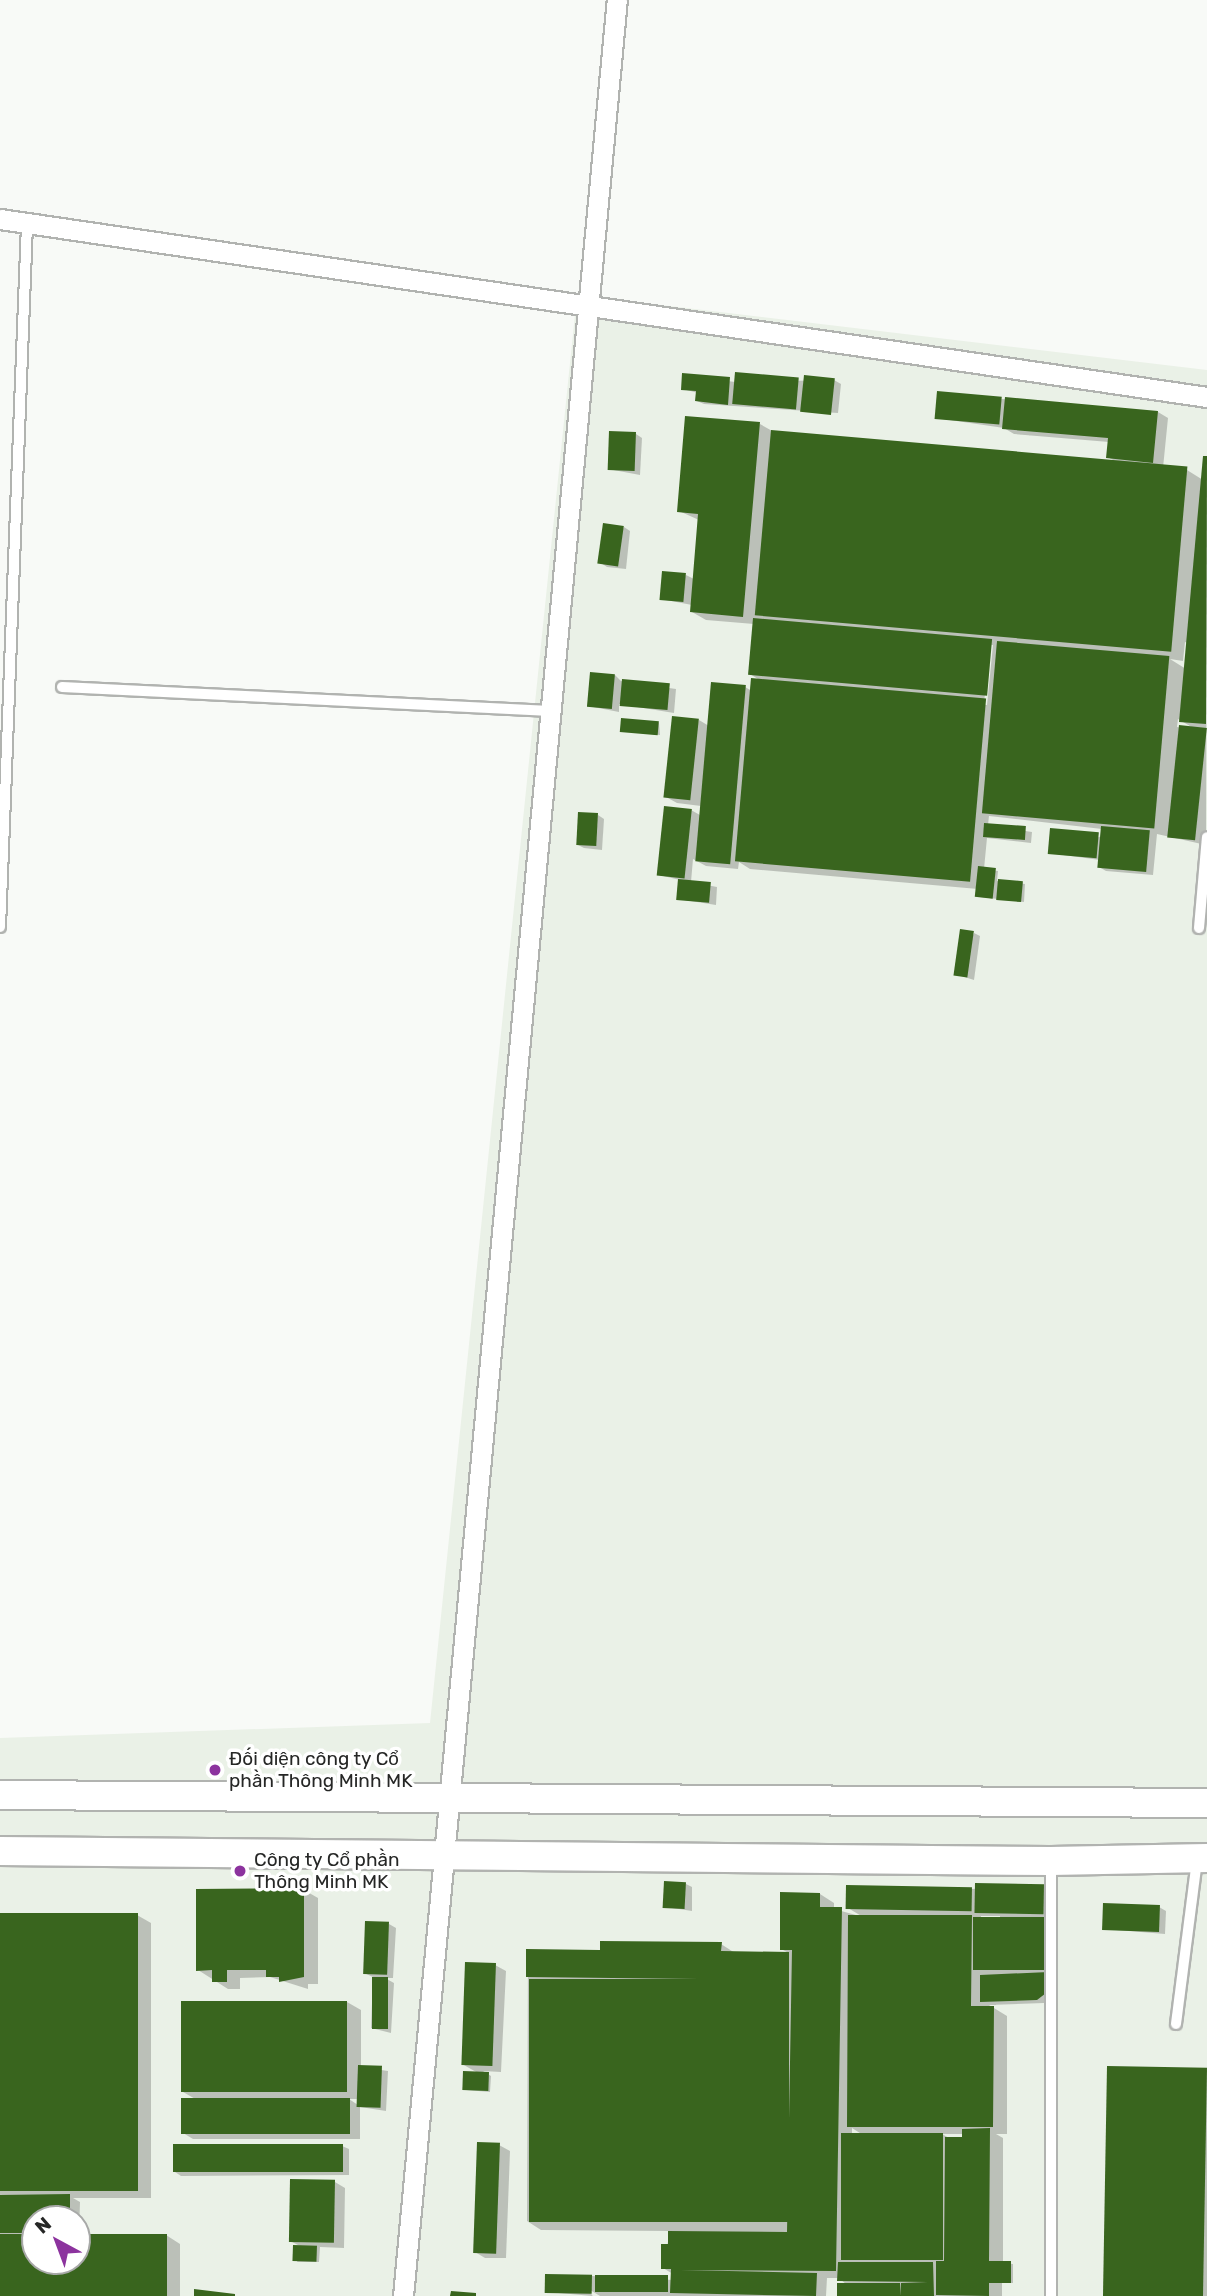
<!DOCTYPE html>
<meta charset="utf-8">
<style>
body{margin:0}
#map{position:relative;width:1207px;height:2296px;overflow:hidden;background:#f8faf7;font-family:Rubik,sans-serif}
div>[style]{position:absolute}
.built>*{inset:0;background:#eaf1e7}
.shadow>*{inset:0;background:#0003;transform-origin:0 0}
.building>*{inset:0;background:#39651e;transform-origin:0 0}
.roads{filter:drop-shadow(2px 0 #b1b3b0) drop-shadow(-2px 0 #b1b3b0) drop-shadow(0 2px #b1b3b0) drop-shadow(0 -2px #b1b3b0)}
.lane>*{height:10px;margin:-5px;padding:0 5px;transform-origin:5px;border-radius:5px;background:#fff}
.street>*{height:19px;margin:-9.5px;padding:0 9.5px;transform-origin:9.5px;border-radius:9.5px;background:#fff}
.secondary>*{height:28px;margin:-14px;padding:0 14px;transform-origin:14px;border-radius:14px;background:#fff}
.dots>*{width:19px;height:19px;translate:-50% -50%;box-sizing:border-box;border:4px solid #fff;border-radius:50%}
span{translate:-50% -50%;white-space:nowrap;text-align:center;line-height:1.15;-webkit-text-stroke:7px #fff;paint-order:stroke}
.poi-label{font-size:19px;color:#262726}
.left{translate:0 -50%;text-align:left}
.north{position:absolute;left:21px;top:2205px;width:70px;height:70px;box-sizing:border-box;background:#fff;border:2px solid #a8a9a8;border-radius:50%;rotate:319deg;font-size:19px;font-weight:700;line-height:28px;text-align:center;color:#262726}
.north::after{content:'';display:block;margin:auto;width:24px;height:32px;background:#8c339e;clip-path:polygon(50% 0,100% 100%,50% 72%,0 100%)}
</style>
<div id="map">
<div class="built">
<i style="clip-path:polygon(evenodd,577px 295px,1207px 370px,1207px 2296px,0 2296px,0 1738px,430px 1723px,577px 295px,35px 2219px,77px 2219px,77px 2261px,35px 2261px,35px 2219px)"></i>
</div>
<div class="shadow">
<i style="clip-path:polygon(684px 375px,735px 382px,834px 380px,841px 384px,838px 413px,704px 404px,697px 401px,698px 393px,683px 389px)"></i>
<i style="clip-path:polygon(evenodd,1002px 399px,1158px 412px,1168px 418px,1163px 468px,1187px 470px,1203px 480px,1207px 458px,1206px 845px,1157px 834px,1153px 875px,1106px 871px,1099px 867px,1100px 860px,1049px 853px,1102px 836px,1102px 829px,989px 816px,988px 825px,1032px 832px,1031px 843px,987px 838px,984px 869px,998px 871px,997px 881px,1025px 884px,1024px 902px,980px 897px,978px 889px,750px 869px,739px 862px,738px 869px,706px 866px,693px 859px,691px 882px,717px 887px,716px 905px,678px 899px,680px 880px,659px 875px,691px 810px,700px 815px,701px 806px,677px 803px,666px 797px,699px 720px,709px 726px,745px 687px,752px 691px,761px 681px,750px 674px,754px 624px,706px 620px,692px 612px,692px 605px,661px 599px,686px 575px,694px 579px,699px 520px,679px 511px,760px 424px,774px 432px,1120px 464px,1108px 457px,1109px 442px,1014px 434px,1004px 428px,936px 418px,1002px 399px,1185px 642px,1188px 643px,1186px 669px,1170px 659px,1183px 661px,1185px 642px,1002px 399px,989px 645px,993px 645px,987px 705px,984px 705px,989px 645px,1002px 399px,1178px 719px,1195px 729px,1177px 727px,1178px 719px)"></i>
<i style="clip-path:polygon(636px 434px,642px 438px,640px 475px,608px 469px)"></i>
<i style="clip-path:polygon(624px 527px,630px 531px,626px 569px,607px 567px,601px 563px)"></i>
<i style="clip-path:polygon(615px 675px,621px 681px,676px 689px,674px 713px,619px 704px,619px 712px,588px 706px)"></i>
<i style="clip-path:polygon(659px 723px,660px 735px,621px 731px)"></i>
<i style="clip-path:polygon(598px 815px,604px 819px,602px 850px,584px 848px,578px 845px)"></i>
<i style="clip-path:polygon(974px 933px,980px 936px,974px 980px,955px 974px)"></i>
<i style="clip-path:polygon(686px 1884px,692px 1887px,692px 1911px,666px 1907px)"></i>
<i style="clip-path:polygon(evenodd,1043px 1886px,1050px 1890px,1049px 1917px,1040px 1917px,1054px 1925px,1056px 1993px,1044px 2003px,989px 2005px,1007px 2016px,1007px 2134px,996px 2134px,1003px 2138px,1003px 2263px,1013px 2264px,1013px 2283px,1002px 2283px,1002px 2296px,838px 2296px,847px 2285px,839px 2278px,827px 2278px,826px 2296px,600px 2296px,585px 2287px,593px 2296px,547px 2292px,592px 2276px,673px 2280px,673px 2274px,663px 2268px,670px 2231px,541px 2230px,527px 2221px,528px 1951px,601px 1952px,721px 1944px,735px 1953px,789px 1953px,781px 1949px,820px 1894px,834px 1903px,834px 1909px,863px 1917px,848px 1908px,971px 1889px,1043px 1886px,981px 1916px,1000px 1916px,1000px 1920px,981px 1920px,981px 1916px,1043px 1886px,852px 2128px,863px 2135px,852px 2135px,852px 2128px,1043px 1886px,942px 2134px,964px 2134px,964px 2138px,949px 2138px,942px 2134px)"></i>
<i style="clip-path:polygon(304px 1890px,318px 1898px,318px 1984px,308px 1984px,308px 1989px,270px 1977px,240px 1978px,240px 1989px,228px 1989px,198px 1970px)"></i>
<i style="clip-path:polygon(1159px 1907px,1166px 1911px,1165px 1934px,1104px 1929px)"></i>
<i style="clip-path:polygon(evenodd,0 1915px,137px 1915px,151px 1923px,151px 2198px,73px 2198px,80px 2202px,79px 2236px,166px 2235px,180px 2244px,180px 2296px,0 2296px,0 1915px,35px 2219px,77px 2219px,77px 2261px,35px 2261px,35px 2219px)"></i>
<i style="clip-path:polygon(389px 1924px,396px 1928px,393px 1978px,385px 1978px,394px 1983px,391px 2033px,371px 2028px,373px 1977px,364px 1973px)"></i>
<i style="clip-path:polygon(495px 1965px,506px 1971px,501px 2072px,483px 2071px,491px 2076px,490px 2092px,466px 2090px,478px 2073px,462px 2064px)"></i>
<i style="clip-path:polygon(evenodd,347px 2002px,361px 2010px,361px 2067px,388px 2071px,386px 2111px,360px 2107px,360px 2139px,193px 2139px,183px 2133px,197px 2100px,183px 2092px,347px 2002px,349px 2099px,359px 2099px,358px 2105px,349px 2099px)"></i>
<i style="left:1109px;top:2068px;width:98px;height:228px"></i>
<i style="clip-path:polygon(499px 2145px,510px 2151px,506px 2258px,485px 2258px,475px 2252px)"></i>
<i style="clip-path:polygon(342px 2146px,349px 2149px,349px 2175px,181px 2176px,175px 2172px)"></i>
<i style="clip-path:polygon(335px 2182px,345px 2188px,344px 2248px,320px 2247px,319px 2262px,297px 2262px,302px 2247px,290px 2241px)"></i>
</div>
<div class="building">
<i style="left:735px;top:372px;width:64px;height:32px;rotate:5deg"></i>
<i style="clip-path:polygon(682px 373px,730px 377px,728px 405px,695px 401px,696px 391px,681px 390px)"></i>
<i style="left:804px;top:375px;width:31px;height:37px;rotate:6deg"></i>
<i style="left:937px;top:391px;width:65px;height:28px;rotate:5deg"></i>
<i style="clip-path:polygon(1005px 397px,1158px 411px,1153px 463px,1106px 458px,1108px 438px,1002px 429px)"></i>
<i style="clip-path:polygon(685px 416px,760px 422px,743px 617px,690px 612px,698px 514px,677px 512px)"></i>
<i style="left:771px;top:430px;width:418px;height:186px;rotate:5deg"></i>
<i style="left:609px;top:431px;width:27px;height:39px;rotate:2deg"></i>
<i style="clip-path:polygon(1203px 456px,1207px 456px,1206px 724px,1179px 722px)"></i>
<i style="left:603px;top:523px;width:21px;height:41px;rotate:8deg"></i>
<i style="left:662px;top:571px;width:24px;height:29px;rotate:5deg"></i>
<i style="left:753px;top:618px;width:240px;height:57px;rotate:5deg"></i>
<i style="left:997px;top:641px;width:173px;height:173px;rotate:5deg"></i>
<i style="left:590px;top:672px;width:25px;height:35px;rotate:5deg"></i>
<i style="left:751px;top:678px;width:236px;height:184px;rotate:5deg"></i>
<i style="left:622px;top:679px;width:48px;height:27px;rotate:5deg"></i>
<i style="left:711px;top:682px;width:35px;height:180px;rotate:5deg"></i>
<i style="left:672px;top:716px;width:27px;height:82px;rotate:6deg"></i>
<i style="left:621px;top:718px;width:38px;height:14px;rotate:5deg"></i>
<i style="left:1179px;top:725px;width:28px;height:113px;rotate:6deg"></i>
<i style="left:664px;top:806px;width:28px;height:70px;rotate:6deg"></i>
<i style="left:578px;top:812px;width:20px;height:33px;rotate:3deg"></i>
<i style="left:984px;top:823px;width:42px;height:14px;rotate:4deg"></i>
<i style="left:1101px;top:826px;width:49px;height:42px;rotate:5deg"></i>
<i style="left:1050px;top:828px;width:49px;height:26px;rotate:5deg"></i>
<i style="left:978px;top:866px;width:18px;height:31px;rotate:6deg"></i>
<i style="left:678px;top:879px;width:33px;height:21px;rotate:5deg"></i>
<i style="left:998px;top:879px;width:25px;height:21px;rotate:5deg"></i>
<i style="left:960px;top:929px;width:14px;height:47px;rotate:8deg"></i>
<i style="left:664px;top:1881px;width:22px;height:27px;rotate:3deg"></i>
<i style="left:975px;top:1883px;width:69px;height:30px;rotate:1deg"></i>
<i style="left:846px;top:1885px;width:126px;height:24px;rotate:1deg"></i>
<i style="clip-path:polygon(304px 1888px,304px 1977px,279px 1982px,279px 1977px,266px 1977px,266px 1970px,227px 1970px,227px 1982px,212px 1982px,212px 1970px,196px 1971px,196px 1889px)"></i>
<i style="clip-path:polygon(780px 1892px,820px 1893px,820px 1907px,842px 1907px,836px 2271px,680px 2270px,817px 2273px,816px 2296px,670px 2293px,671px 2269px,661px 2269px,661px 2244px,668px 2244px,668px 2231px,787px 2232px,792px 1950px,780px 1950px)"></i>
<i style="left:1103px;top:1903px;width:57px;height:27px;rotate:2deg"></i>
<i style="left:0;top:1913px;width:138px;height:278px"></i>
<i style="clip-path:polygon(848px 1915px,972px 1915px,971px 2006px,994px 2006px,993px 2127px,847px 2127px)"></i>
<i style="left:1044px;top:1917px;width:53px;height:71px;rotate:90deg"></i>
<i style="left:365px;top:1921px;width:24px;height:53px;rotate:2deg"></i>
<i style="clip-path:polygon(600px 1941px,722px 1942px,721px 1951px,789px 1952px,789px 1980px,526px 1977px,526px 1949px,600px 1950px)"></i>
<i style="left:465px;top:1962px;width:31px;height:103px;rotate:2deg"></i>
<i style="clip-path:polygon(1049px 1972px,1050px 1990px,1037px 2000px,980px 2002px,980px 1975px)"></i>
<i style="left:372px;top:1977px;width:16px;height:52px"></i>
<i style="left:529px;top:1979px;width:260px;height:243px"></i>
<i style="left:347px;top:2001px;width:91px;height:166px;rotate:90deg"></i>
<i style="left:358px;top:2065px;width:24px;height:42px;rotate:2deg"></i>
<i style="left:1107px;top:2066px;width:100px;height:230px;rotate:1deg"></i>
<i style="left:463px;top:2071px;width:26px;height:19px;rotate:2deg"></i>
<i style="left:181px;top:2098px;width:169px;height:36px"></i>
<i style="clip-path:polygon(990px 2128px,989px 2261px,1011px 2261px,1011px 2283px,989px 2283px,989px 2296px,936px 2295px,936px 2261px,944px 2261px,945px 2137px,962px 2137px,962px 2129px)"></i>
<i style="left:841px;top:2133px;width:102px;height:127px"></i>
<i style="left:477px;top:2142px;width:23px;height:111px;rotate:2deg"></i>
<i style="left:343px;top:2144px;width:28px;height:170px;rotate:90deg"></i>
<i style="left:290px;top:2179px;width:45px;height:63px;rotate:1deg"></i>
<i style="clip-path:polygon(70px 2194px,70px 2219px,35px 2219px,35px 2233px,0 2233px,0 2195px)"></i>
<i style="clip-path:polygon(0 2234px,35px 2234px,35px 2261px,77px 2261px,77px 2234px,167px 2234px,167px 2296px,0 2296px)"></i>
<i style="left:293px;top:2245px;width:24px;height:16px;rotate:2deg"></i>
<i style="clip-path:polygon(838px 2262px,933px 2262px,934px 2296px,900px 2296px,901px 2283px,928px 2282px,837px 2281px)"></i>
<i style="left:545px;top:2274px;width:47px;height:19px;rotate:1deg"></i>
<i style="left:595px;top:2275px;width:73px;height:17px"></i>
<i style="left:837px;top:2283px;width:63px;height:13px"></i>
<i style="clip-path:polygon(194px 2289px,235px 2294px,235px 2296px,194px 2296px)"></i>
<i style="clip-path:polygon(451px 2291px,476px 2293px,476px 2296px,450px 2296px)"></i>
</div>
<div class="roads">
<div class="lane">
<i style="left:62px;top:687px;width:489px;rotate:2.8deg"></i>
<i style="left:0;top:927px;width:705px;rotate:-87.8deg"></i>
<i style="left:1199px;top:928px;width:91px;rotate:-85deg"></i>
<i style="left:1051px;top:1862px;width:434px;rotate:90deg"></i>
<i style="left:1176px;top:2024px;width:166px;rotate:-82.7deg"></i>
</div>
<div class="street">
<i style="left:0;top:219px;width:1220px;rotate:8.39deg"></i>
<i style="left:403px;top:2296px;width:2306px;rotate:-84.68deg"></i>
</div>
<div class="secondary">
<i style="left:0;top:1795px;width:1207px;rotate:0.38deg"></i>
<i style="left:0;top:1851px;width:1051px;rotate:0.55deg"></i>
<i style="left:1051px;top:1861px;width:156px;rotate:-1.1deg"></i>
</div>
</div>
<div class="dots">
<i style="left:215px;top:1770px;background:#8c339e"></i>
<i style="left:240px;top:1871px;background:#8c339e"></i>
</div>
<div class="poi-label">
<span class="left" style="left:229px;top:1770px">Đối diện công ty Cổ<br>phần Thông Minh MK</span>
<span class="left" style="left:254px;top:1871px">Công ty Cổ phần<br>Thông Minh MK</span>
</div>
<div class="north">N</div>
</div>
